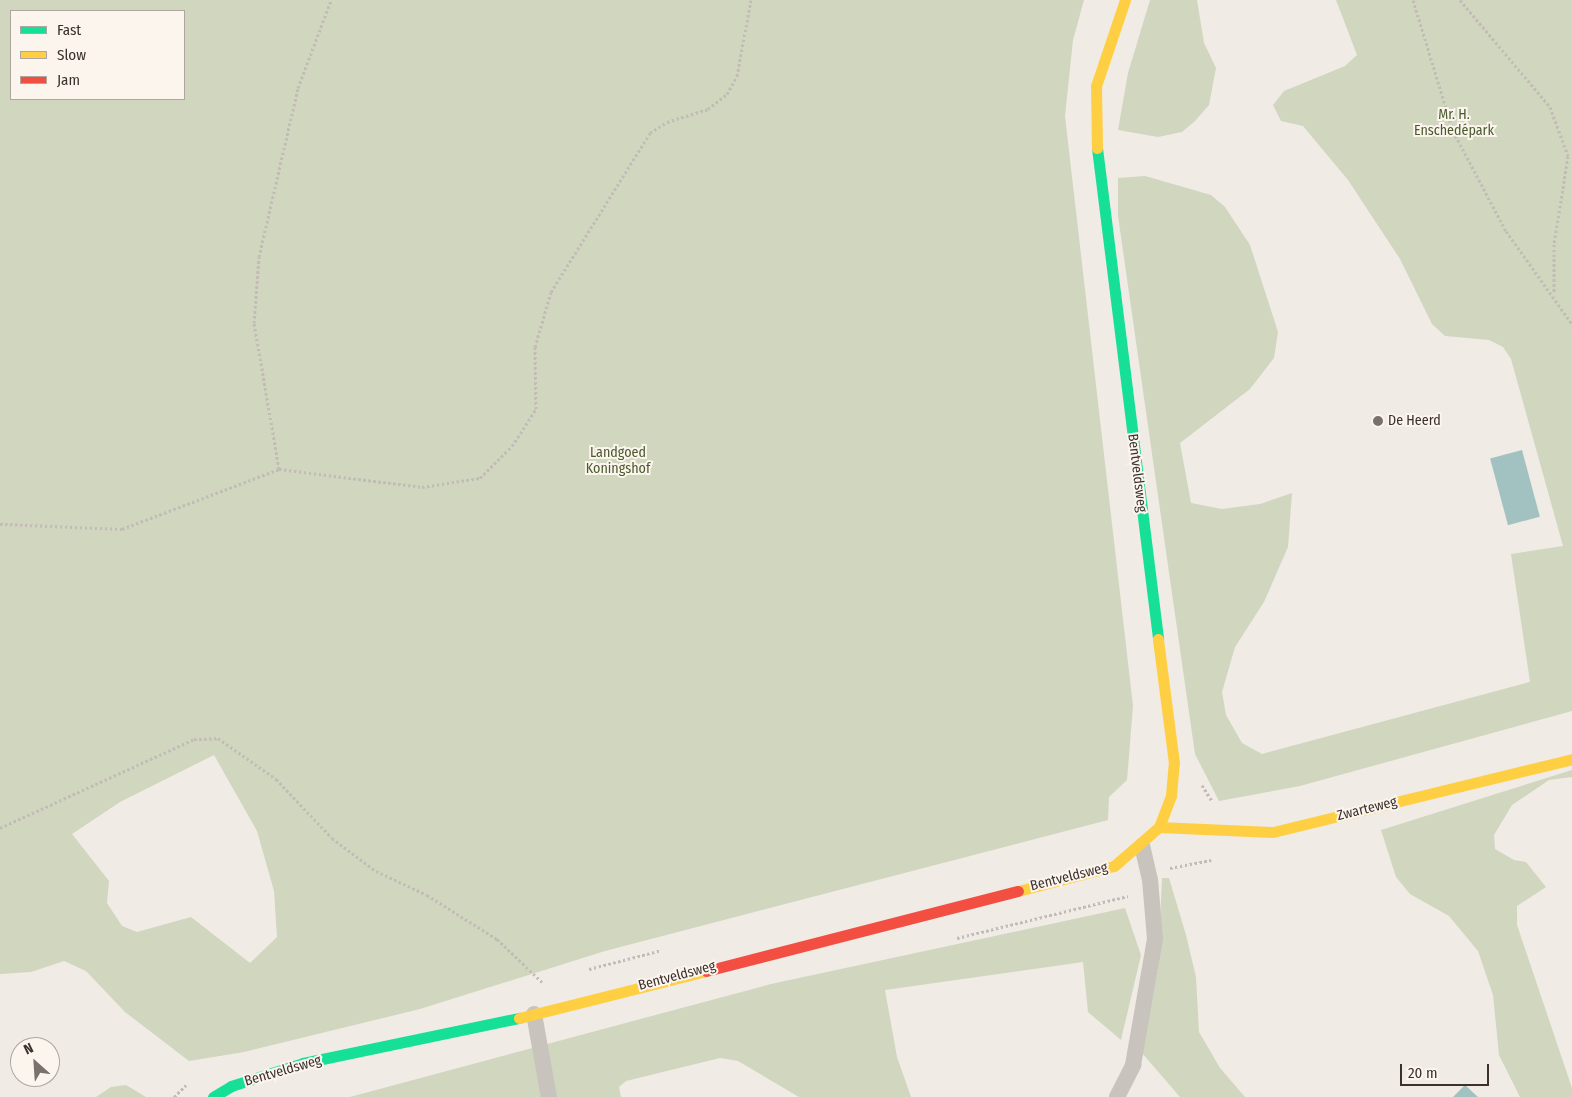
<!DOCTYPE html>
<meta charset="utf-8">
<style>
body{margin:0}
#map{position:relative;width:1572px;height:1097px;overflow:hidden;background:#f0ebe5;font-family:"Fira Sans Condensed",sans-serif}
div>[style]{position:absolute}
.green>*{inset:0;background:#d1d6bf}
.water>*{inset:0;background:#a1c2c1;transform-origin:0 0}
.path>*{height:3px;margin-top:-1.5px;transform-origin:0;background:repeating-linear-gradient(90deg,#c2bbb6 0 2.5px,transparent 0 5px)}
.lane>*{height:16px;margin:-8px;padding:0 8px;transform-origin:8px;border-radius:8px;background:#c9c3be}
.fast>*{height:11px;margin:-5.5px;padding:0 5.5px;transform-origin:5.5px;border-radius:5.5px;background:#16e098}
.slow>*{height:11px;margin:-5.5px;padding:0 5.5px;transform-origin:5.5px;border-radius:5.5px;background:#ffcf43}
.jam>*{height:11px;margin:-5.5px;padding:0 5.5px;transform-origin:5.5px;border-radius:5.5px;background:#f24e42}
.dots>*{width:14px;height:14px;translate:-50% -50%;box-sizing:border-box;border:2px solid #fbf5ee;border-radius:50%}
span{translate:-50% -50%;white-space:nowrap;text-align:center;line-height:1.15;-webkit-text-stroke:4px #fbf5ee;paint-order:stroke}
.park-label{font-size:14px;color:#4a5a2e}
.poi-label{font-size:14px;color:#3b302b}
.left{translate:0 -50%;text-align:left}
.street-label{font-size:14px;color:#3b302b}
.legend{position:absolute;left:10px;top:10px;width:175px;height:90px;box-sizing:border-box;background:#fbf5ee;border:1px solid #aea6a0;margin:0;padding:6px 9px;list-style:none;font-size:15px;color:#3b302b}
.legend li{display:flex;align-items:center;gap:10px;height:25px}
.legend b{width:25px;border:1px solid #aea6a0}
.north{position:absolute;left:10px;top:1037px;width:50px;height:50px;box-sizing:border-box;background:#fbf5ee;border:1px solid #aea6a0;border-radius:50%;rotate:334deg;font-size:14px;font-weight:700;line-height:20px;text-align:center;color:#3b302b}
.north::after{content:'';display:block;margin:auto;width:18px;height:22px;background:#7a716c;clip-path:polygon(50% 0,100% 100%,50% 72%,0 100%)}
.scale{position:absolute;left:1400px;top:1064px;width:89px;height:22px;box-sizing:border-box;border:2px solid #3b302b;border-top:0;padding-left:6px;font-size:15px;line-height:18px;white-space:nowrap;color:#3b302b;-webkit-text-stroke:4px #fbf5ee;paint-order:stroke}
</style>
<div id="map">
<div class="green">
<i style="clip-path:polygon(evenodd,0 0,1084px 0,1073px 40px,1065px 116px,1133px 706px,1127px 780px,1109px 797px,1108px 820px,605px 951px,420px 1009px,244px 1052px,189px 1061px,125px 1012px,86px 971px,64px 961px,31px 972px,0 974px,0 0,11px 11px,184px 11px,184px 99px,11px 99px,11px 11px,0 0,214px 755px,257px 831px,274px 891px,277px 937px,250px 963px,191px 917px,137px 932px,122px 926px,107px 903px,109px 881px,72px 834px,120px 802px,214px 755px)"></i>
<i style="clip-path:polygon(1150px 0,1197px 0,1204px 43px,1216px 68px,1209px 105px,1195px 121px,1182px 132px,1158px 137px,1118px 130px,1128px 73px)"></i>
<i style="clip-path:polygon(1336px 0,1572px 0,1572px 711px,1300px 786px,1219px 801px,1195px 754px,1118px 216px,1118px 178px,1145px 176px,1211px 195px,1225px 207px,1250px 245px,1278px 332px,1274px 358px,1250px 389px,1180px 443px,1191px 503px,1222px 509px,1260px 504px,1292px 493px,1288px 547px,1264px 602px,1235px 647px,1222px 692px,1226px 715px,1242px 743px,1262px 754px,1530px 682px,1511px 554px,1563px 546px,1511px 359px,1503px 347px,1489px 340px,1445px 336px,1432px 324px,1400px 259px,1348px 180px,1303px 126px,1281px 121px,1273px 105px,1284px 91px,1345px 66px,1357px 55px)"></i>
<i style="clip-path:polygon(1572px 770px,1572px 777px,1549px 780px,1512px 805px,1494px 835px,1495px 849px,1514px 860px,1526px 862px,1546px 887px,1517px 906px,1517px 925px,1572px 1088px,1572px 1097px,1520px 1097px,1499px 1055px,1493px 995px,1478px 951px,1449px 916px,1410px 894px,1396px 877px,1381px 830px)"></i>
<i style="clip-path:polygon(1162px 878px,1169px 878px,1186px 935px,1196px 977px,1199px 1032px,1220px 1068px,1245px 1097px,1180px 1097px,1142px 1053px,1158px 968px)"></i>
<i style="clip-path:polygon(1125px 908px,1141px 955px,1121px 1040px,1088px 1012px,1083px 962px,885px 990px,897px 1057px,911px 1097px,799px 1097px,738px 1061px,720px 1058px,626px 1081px,619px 1087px,621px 1097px,350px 1097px,771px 984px)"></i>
<i style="clip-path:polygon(126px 1085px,146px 1097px,96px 1097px,111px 1087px)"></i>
</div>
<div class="water">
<i style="left:1522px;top:450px;width:69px;height:33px;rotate:75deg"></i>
<i style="clip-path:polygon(1465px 1085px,1478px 1097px,1453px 1097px)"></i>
</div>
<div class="path">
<i style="left:1413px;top:0;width:137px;rotate:73deg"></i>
<i style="left:1453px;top:131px;width:113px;rotate:62.1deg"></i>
<i style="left:1506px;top:231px;width:114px;rotate:54.6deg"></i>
<i style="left:1460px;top:0;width:140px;rotate:49.9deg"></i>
<i style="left:1550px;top:107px;width:52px;rotate:69.8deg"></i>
<i style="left:1568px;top:156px;width:89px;rotate:99deg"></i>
<i style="left:1554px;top:244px;width:49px;rotate:90deg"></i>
<i style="left:279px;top:469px;width:148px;rotate:-99.7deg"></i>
<i style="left:254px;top:323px;width:66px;rotate:-85.7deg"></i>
<i style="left:259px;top:257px;width:173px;rotate:-77deg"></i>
<i style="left:298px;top:88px;width:94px;rotate:-69.4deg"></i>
<i style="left:0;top:524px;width:122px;rotate:2.3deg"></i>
<i style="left:122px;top:529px;width:168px;rotate:-20.9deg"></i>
<i style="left:279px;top:469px;width:144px;rotate:7.2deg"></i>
<i style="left:422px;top:487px;width:59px;rotate:-8.8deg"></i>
<i style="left:480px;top:478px;width:45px;rotate:-45deg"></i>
<i style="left:512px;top:446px;width:44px;rotate:-57deg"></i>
<i style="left:536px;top:409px;width:62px;rotate:-90.9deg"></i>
<i style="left:535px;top:347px;width:57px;rotate:-73.8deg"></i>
<i style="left:551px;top:292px;width:187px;rotate:-58.1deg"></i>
<i style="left:650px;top:133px;width:20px;rotate:-33deg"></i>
<i style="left:667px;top:122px;width:43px;rotate:-17.6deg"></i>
<i style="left:708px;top:109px;width:24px;rotate:-38deg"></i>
<i style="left:727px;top:94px;width:21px;rotate:-61deg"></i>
<i style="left:737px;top:76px;width:77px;rotate:-79.6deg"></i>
<i style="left:1202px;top:785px;width:19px;rotate:58deg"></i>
<i style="left:0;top:828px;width:213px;rotate:-24.6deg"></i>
<i style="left:194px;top:739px;width:24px;rotate:-2deg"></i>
<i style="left:218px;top:738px;width:71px;rotate:35.3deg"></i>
<i style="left:276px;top:779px;width:81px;rotate:46.5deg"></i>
<i style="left:332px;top:838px;width:55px;rotate:36.9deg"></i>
<i style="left:376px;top:871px;width:56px;rotate:25.2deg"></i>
<i style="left:427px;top:895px;width:83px;rotate:32.2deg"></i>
<i style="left:497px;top:939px;width:64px;rotate:43.7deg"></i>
<i style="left:1170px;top:868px;width:42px;rotate:-11deg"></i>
<i style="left:957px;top:938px;width:176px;rotate:-13.8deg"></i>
<i style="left:589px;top:969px;width:75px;rotate:-14.6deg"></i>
<i style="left:174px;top:1097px;width:17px;rotate:-45deg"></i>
</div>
<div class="lane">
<i style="left:534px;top:1014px;width:84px;rotate:79.8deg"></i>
<i style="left:1117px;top:1097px;width:36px;rotate:-63deg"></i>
<i style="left:1133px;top:1065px;width:128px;rotate:-80.1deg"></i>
<i style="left:1155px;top:939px;width:59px;rotate:-94.8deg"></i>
<i style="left:1150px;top:880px;width:35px;rotate:-103deg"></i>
</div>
<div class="fast">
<i style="left:1097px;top:148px;width:495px;rotate:82.9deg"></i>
<i style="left:213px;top:1097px;width:21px;rotate:-31deg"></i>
<i style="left:231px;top:1086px;width:76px;rotate:-17.7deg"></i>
<i style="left:303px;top:1063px;width:221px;rotate:-11.8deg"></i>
</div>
<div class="slow">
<i style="left:1097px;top:148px;width:62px;rotate:-90.9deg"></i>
<i style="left:1096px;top:86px;width:91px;rotate:-71.4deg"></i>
<i style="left:1159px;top:827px;width:114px;rotate:2.5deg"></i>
<i style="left:1273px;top:832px;width:308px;rotate:-13.7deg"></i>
<i style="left:1018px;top:891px;width:99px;rotate:-14.6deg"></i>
<i style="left:1114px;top:866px;width:60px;rotate:-40.9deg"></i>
<i style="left:1159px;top:827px;width:34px;rotate:-69deg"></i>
<i style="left:1171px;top:795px;width:32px;rotate:-85deg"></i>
<i style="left:1174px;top:763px;width:125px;rotate:-97.4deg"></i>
<i style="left:519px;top:1018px;width:193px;rotate:-14.1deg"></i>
</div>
<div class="jam">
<i style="left:706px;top:971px;width:322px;rotate:-14.4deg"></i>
</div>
<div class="dots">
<i style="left:1378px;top:421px;background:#7a716c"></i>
</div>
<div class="park-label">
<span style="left:1454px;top:123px">Mr. H.<br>Enschedépark</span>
<span style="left:618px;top:461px">Landgoed<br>Koningshof</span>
</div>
<div class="poi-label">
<span class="left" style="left:1388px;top:421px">De Heerd</span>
</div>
<div class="street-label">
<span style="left:1137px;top:473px;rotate:83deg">Bentveldsweg</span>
<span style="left:1367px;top:809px;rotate:-14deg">Zwarteweg</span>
<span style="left:1069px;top:877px;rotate:-14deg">Bentveldsweg</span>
<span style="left:677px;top:976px;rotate:-15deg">Bentveldsweg</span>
<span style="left:283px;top:1071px;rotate:-16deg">Bentveldsweg</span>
</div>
<ul class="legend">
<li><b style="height:6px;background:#16e098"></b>Fast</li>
<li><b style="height:6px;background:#ffcf43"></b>Slow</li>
<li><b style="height:6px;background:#f24e42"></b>Jam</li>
</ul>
<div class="north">N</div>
<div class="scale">20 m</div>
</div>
